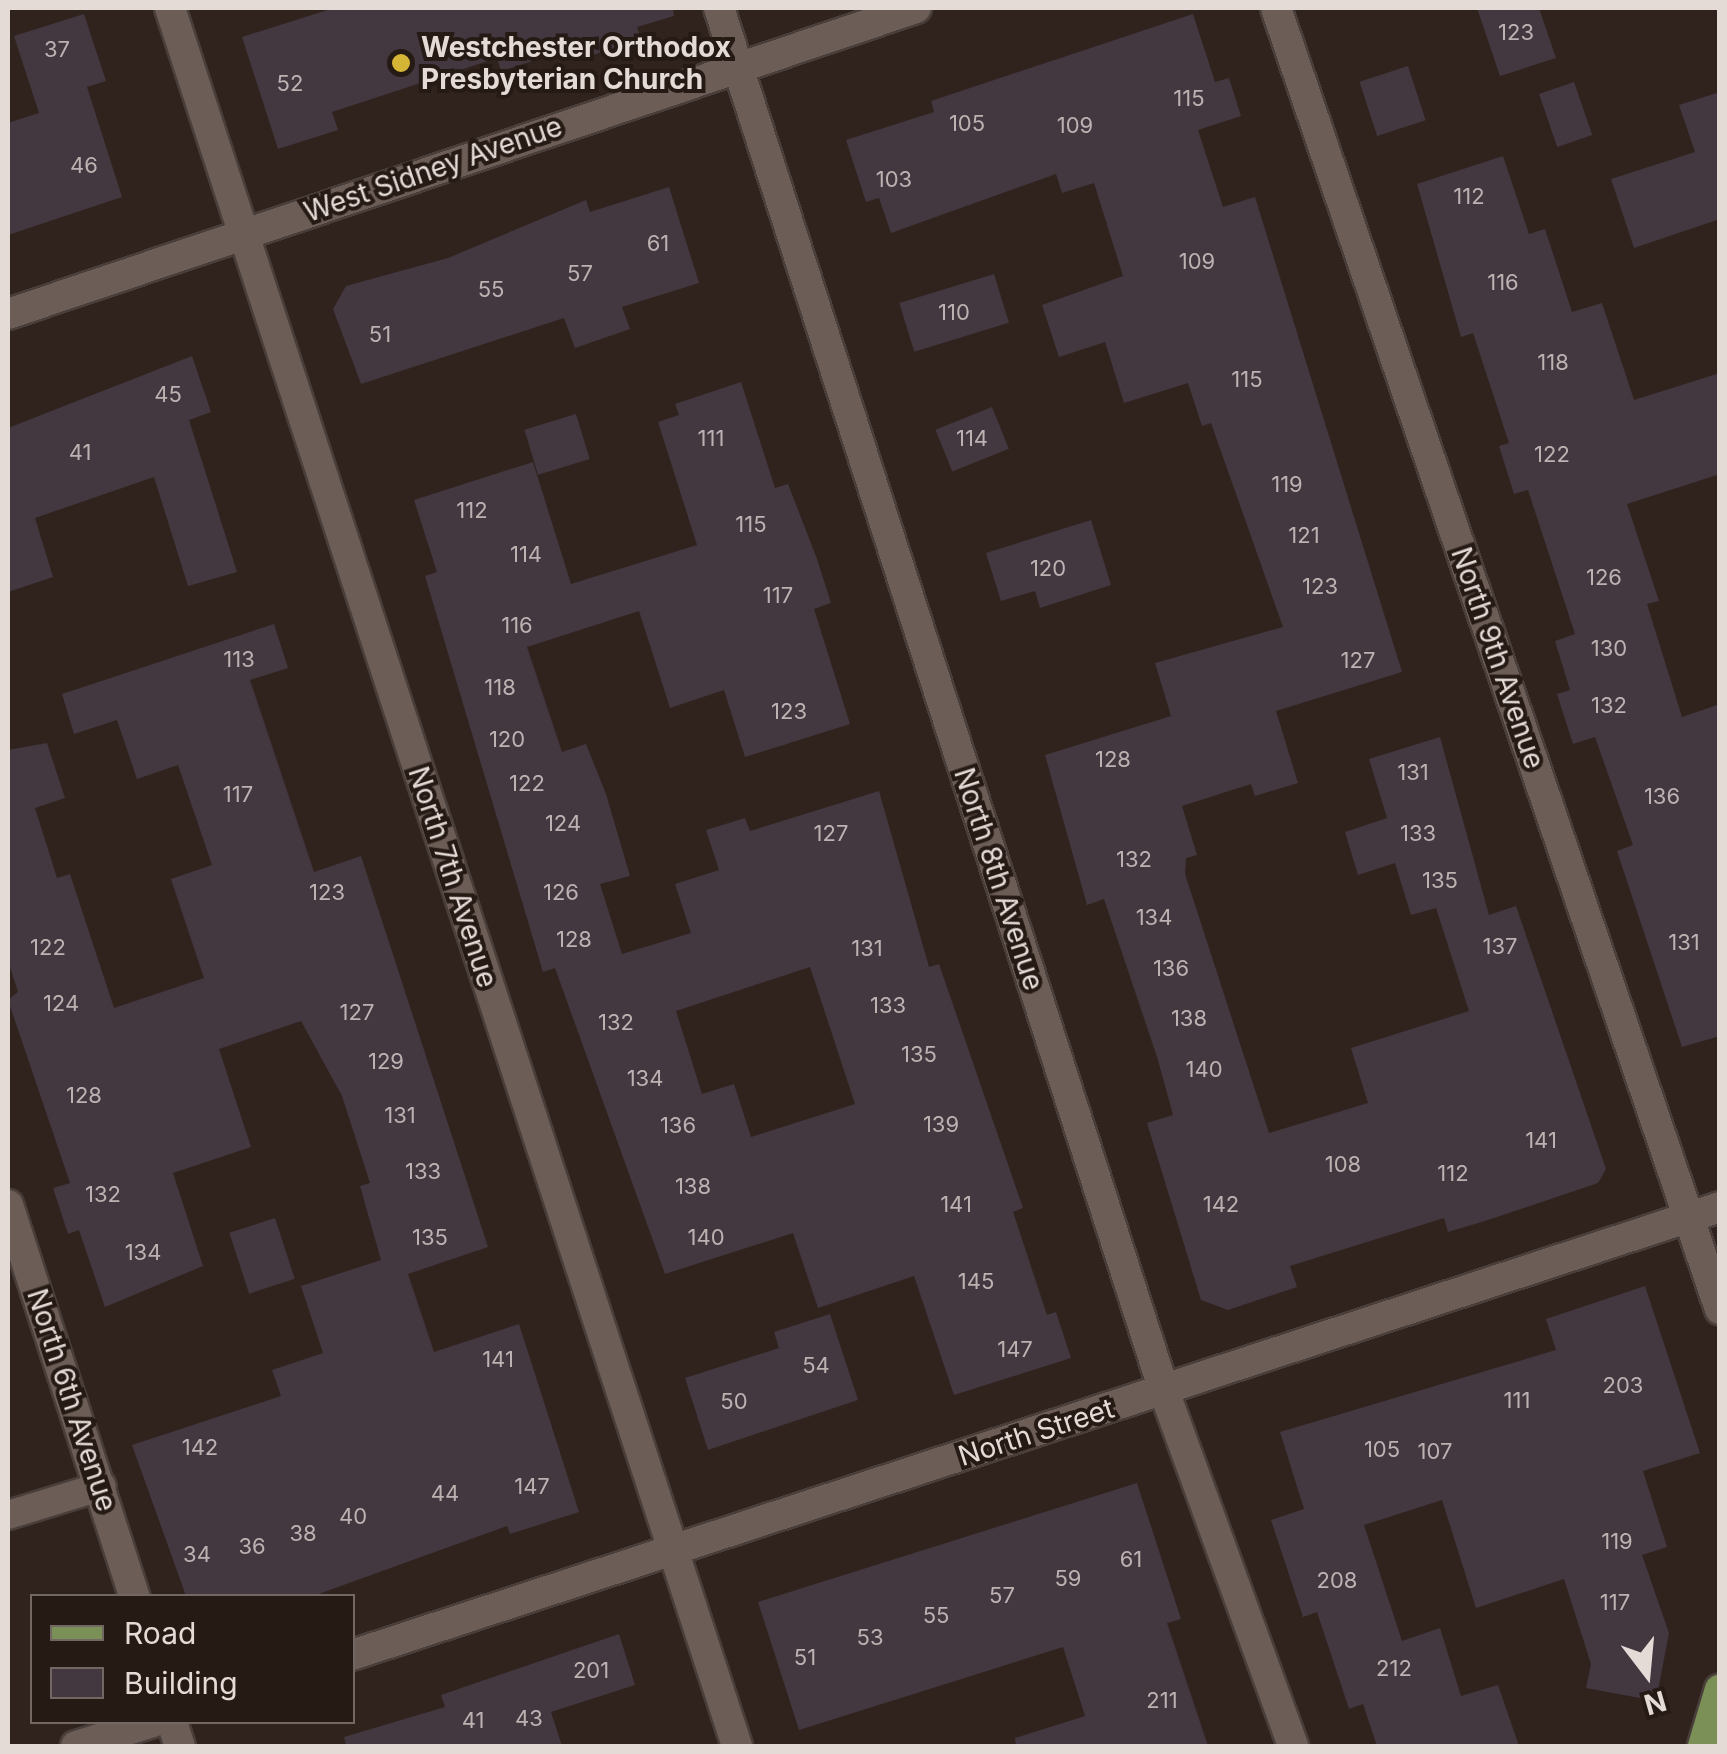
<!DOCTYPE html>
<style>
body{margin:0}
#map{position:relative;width:1727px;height:1754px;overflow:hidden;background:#30231e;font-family:Inter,sans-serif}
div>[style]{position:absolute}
.building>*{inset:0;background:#433740;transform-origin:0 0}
.roads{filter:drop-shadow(2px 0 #493e3a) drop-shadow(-2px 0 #493e3a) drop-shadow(0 2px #493e3a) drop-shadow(0 -2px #493e3a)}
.lane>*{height:28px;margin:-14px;padding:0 14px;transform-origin:14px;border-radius:14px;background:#6c5d57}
.street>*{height:30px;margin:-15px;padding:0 15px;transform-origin:15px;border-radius:15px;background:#6c5d57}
.secondary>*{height:30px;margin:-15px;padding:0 15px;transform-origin:15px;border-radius:15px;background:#6c5d57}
.primary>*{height:30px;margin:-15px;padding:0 15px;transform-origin:15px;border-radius:15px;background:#7a9056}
.dots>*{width:28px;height:28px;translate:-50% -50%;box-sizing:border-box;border:5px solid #261a15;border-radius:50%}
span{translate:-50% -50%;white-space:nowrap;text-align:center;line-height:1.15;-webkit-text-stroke:8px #261a15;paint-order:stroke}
.number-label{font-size:22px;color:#bcb2b1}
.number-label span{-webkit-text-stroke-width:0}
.poi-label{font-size:28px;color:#e4dbd7;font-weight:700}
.left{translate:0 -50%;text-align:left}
.street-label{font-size:28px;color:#e4dbd7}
.frame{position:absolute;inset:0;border:10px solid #e4dbd7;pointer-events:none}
.legend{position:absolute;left:30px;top:1594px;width:325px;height:130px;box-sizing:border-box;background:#261a15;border:2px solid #726763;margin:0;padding:12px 18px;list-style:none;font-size:30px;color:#e4dbd7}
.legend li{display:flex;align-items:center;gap:20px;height:50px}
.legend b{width:50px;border:2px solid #726763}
.north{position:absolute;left:1597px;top:1624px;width:100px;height:100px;-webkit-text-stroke:8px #261a15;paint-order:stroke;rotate:164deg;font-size:28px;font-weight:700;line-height:40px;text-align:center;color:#e4dbd7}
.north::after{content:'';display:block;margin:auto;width:35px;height:45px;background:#e4dbd7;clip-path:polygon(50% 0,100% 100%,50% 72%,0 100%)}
</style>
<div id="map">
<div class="building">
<i style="clip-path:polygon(334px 8px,673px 8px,674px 16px,637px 27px,641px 39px,590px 56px,586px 44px,501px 71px,497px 58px,332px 112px,338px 130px,278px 149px,242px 37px)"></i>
<i style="clip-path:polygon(1477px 8px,1539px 8px,1556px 58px,1500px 76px)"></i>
<i style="clip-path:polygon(84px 14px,106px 81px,87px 87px,122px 197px,8px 235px,8px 123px,39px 113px,14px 36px)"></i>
<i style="clip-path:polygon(1193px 14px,1215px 82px,1229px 78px,1241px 116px,1198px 130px,1223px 207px,1255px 197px,1402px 672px,1276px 711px,1298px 783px,1255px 796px,1251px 784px,1182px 806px,1197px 855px,1186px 858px,1185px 874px,1269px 1133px,1368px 1103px,1351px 1048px,1469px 1011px,1436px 908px,1411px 915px,1395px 863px,1358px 875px,1345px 832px,1387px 818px,1369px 759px,1440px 737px,1489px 915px,1516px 906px,1606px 1169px,1598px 1183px,1488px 1220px,1448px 1232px,1444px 1218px,1290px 1266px,1297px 1287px,1228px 1310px,1201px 1300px,1147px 1123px,1173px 1115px,1158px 1060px,1104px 899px,1087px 905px,1045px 755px,1171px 716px,1155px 663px,1283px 627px,1211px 423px,1202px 426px,1188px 383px,1124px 403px,1105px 342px,1059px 357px,1042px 305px,1123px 276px,1094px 183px,1062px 193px,1056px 174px,891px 233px,879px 198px,866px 202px,846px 140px,934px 112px,931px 101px)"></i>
<i style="left:1408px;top:66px;width:57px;height:51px;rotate:72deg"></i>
<i style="left:1574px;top:82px;width:56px;height:37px;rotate:71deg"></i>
<i style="clip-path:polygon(1720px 92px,1720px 219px,1634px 248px,1611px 179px,1695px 152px,1679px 105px)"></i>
<i style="clip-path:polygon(1503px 156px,1529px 234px,1545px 229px,1572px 312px,1602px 303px,1634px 400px,1720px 373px,1720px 474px,1627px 504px,1659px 601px,1647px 604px,1682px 717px,1720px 704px,1720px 1036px,1682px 1047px,1617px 851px,1633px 845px,1595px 737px,1573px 744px,1557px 694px,1570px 690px,1555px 641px,1575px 634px,1528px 490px,1514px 494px,1499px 446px,1509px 443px,1473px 333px,1461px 337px,1417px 184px)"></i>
<i style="clip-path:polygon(669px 187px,699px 283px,622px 307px,630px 329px,575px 348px,564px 318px,361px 384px,333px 309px,346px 286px,448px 258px,586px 200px,590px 212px)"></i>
<i style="left:994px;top:274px;width:51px;height:99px;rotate:73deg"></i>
<i style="clip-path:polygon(192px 356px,211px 412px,189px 420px,237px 572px,188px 586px,154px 477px,35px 518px,53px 577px,8px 592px,8px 428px)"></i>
<i style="clip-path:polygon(evenodd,741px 382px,775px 488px,788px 484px,817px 559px,831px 603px,814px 609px,850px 724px,745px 757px,724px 690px,670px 708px,639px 611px,527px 647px,562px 752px,586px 744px,606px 794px,630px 876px,600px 884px,622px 954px,691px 933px,675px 884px,719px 870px,706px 830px,745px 818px,750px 831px,879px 791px,929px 967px,939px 964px,1023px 1208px,1013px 1212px,1047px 1315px,1056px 1312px,1071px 1358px,954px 1395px,914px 1276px,818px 1308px,793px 1233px,665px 1274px,555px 968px,543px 972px,425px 576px,437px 572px,414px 500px,533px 462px,571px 584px,697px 545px,658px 422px,679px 415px,675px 404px,741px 382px,810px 967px,855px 1104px,751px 1137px,734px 1084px,702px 1094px,676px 1011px,810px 967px)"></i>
<i style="left:992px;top:407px;width:45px;height:61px;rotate:68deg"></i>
<i style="left:576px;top:414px;width:47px;height:54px;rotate:73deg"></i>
<i style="clip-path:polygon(1091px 520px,1111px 585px,1040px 608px,1035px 591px,1001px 601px,986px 553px)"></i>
<i style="clip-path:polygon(274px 624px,288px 668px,250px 680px,314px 872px,361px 856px,488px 1247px,408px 1274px,434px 1352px,519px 1324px,579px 1512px,510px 1534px,507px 1526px,313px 1596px,186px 1596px,132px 1445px,281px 1396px,272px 1370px,323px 1353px,301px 1286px,381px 1260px,360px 1186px,370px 1183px,342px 1096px,301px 1021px,219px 1049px,251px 1147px,173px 1173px,203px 1266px,105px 1307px,79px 1230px,68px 1234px,53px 1188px,70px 1183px,8px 1000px,18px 992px,8px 961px,8px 750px,47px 743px,65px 798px,35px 808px,57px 878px,70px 874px,114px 1008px,204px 978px,171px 879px,212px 865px,178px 765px,137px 779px,117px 720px,74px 734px,62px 694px)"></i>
<i style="left:275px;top:1218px;width:64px;height:48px;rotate:72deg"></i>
<i style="clip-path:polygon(1645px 1286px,1700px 1453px,1643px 1471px,1667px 1547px,1642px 1555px,1669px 1633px,1656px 1701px,1586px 1688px,1591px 1664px,1564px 1579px,1476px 1608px,1442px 1500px,1364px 1525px,1402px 1641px,1440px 1628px,1461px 1696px,1498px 1685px,1519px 1746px,1377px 1746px,1363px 1704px,1349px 1709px,1317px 1612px,1303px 1617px,1271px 1520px,1304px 1509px,1280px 1432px,1556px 1350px,1546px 1319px)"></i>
<i style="clip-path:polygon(830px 1314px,858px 1400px,708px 1450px,685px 1378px,779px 1348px,774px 1332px)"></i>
<i style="clip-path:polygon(1137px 1483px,1181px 1619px,1167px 1623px,1208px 1746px,1016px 1746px,1015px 1738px,1085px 1716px,1063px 1647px,799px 1730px,758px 1602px)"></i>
<i style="clip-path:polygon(619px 1634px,635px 1685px,551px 1712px,562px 1746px,346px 1746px,344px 1737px,445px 1707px,441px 1695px)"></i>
</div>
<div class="roads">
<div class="lane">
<i style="left:8px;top:1515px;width:98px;rotate:-17.1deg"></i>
</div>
<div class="street">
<i style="left:170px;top:8px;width:1828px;rotate:71.93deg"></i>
<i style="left:719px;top:8px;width:1453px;rotate:72.16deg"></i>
<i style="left:1164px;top:1391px;width:378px;rotate:70deg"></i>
<i style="left:1276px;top:8px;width:1375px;rotate:71.16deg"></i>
<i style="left:8px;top:1205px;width:411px;rotate:72.1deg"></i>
<i style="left:172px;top:1722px;width:25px;rotate:72deg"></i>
</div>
<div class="secondary">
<i style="left:8px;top:314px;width:958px;rotate:-18.62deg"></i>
<i style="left:352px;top:1655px;width:1439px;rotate:-18.13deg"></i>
<i style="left:76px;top:1746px;width:81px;rotate:-17.3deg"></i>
</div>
<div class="primary">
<i style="left:1703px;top:1746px;width:59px;rotate:-73.4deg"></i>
</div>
</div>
<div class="dots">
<i style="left:401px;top:63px;background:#d5b535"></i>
</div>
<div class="number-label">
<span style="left:1516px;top:33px">123</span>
<span style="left:57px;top:50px">37</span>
<span style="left:290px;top:84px">52</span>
<span style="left:1189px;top:99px">115</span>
<span style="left:967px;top:124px">105</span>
<span style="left:1075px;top:126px">109</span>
<span style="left:84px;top:166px">46</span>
<span style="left:894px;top:180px">103</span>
<span style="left:1469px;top:197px">112</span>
<span style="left:658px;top:244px">61</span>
<span style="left:1197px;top:262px">109</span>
<span style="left:580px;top:274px">57</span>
<span style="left:1503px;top:283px">116</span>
<span style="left:491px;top:290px">55</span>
<span style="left:954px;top:313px">110</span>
<span style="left:380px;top:335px">51</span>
<span style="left:1553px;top:363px">118</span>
<span style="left:1247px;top:380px">115</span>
<span style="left:168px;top:395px">45</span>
<span style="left:711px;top:439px">111</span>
<span style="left:972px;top:439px">114</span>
<span style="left:80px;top:453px">41</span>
<span style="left:1552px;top:455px">122</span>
<span style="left:1287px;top:485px">119</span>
<span style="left:472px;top:511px">112</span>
<span style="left:751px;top:525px">115</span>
<span style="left:1304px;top:536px">121</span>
<span style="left:526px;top:555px">114</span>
<span style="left:1048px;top:569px">120</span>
<span style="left:1604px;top:578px">126</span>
<span style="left:1320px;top:587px">123</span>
<span style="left:778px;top:596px">117</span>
<span style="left:517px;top:626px">116</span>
<span style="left:1609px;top:649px">130</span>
<span style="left:239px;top:660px">113</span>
<span style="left:1358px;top:661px">127</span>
<span style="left:500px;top:688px">118</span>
<span style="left:1609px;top:706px">132</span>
<span style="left:789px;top:712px">123</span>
<span style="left:507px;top:740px">120</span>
<span style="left:1113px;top:760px">128</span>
<span style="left:1413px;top:773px">131</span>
<span style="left:527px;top:784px">122</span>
<span style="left:238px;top:795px">117</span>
<span style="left:1662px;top:797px">136</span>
<span style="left:563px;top:824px">124</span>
<span style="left:831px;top:834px">127</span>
<span style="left:1418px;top:834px">133</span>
<span style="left:1134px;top:860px">132</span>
<span style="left:1440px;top:881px">135</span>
<span style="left:327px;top:893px">123</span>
<span style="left:561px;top:893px">126</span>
<span style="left:1154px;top:918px">134</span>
<span style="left:574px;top:940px">128</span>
<span style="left:1684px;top:943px">131</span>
<span style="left:1500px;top:947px">137</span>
<span style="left:48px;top:948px">122</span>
<span style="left:867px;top:949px">131</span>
<span style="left:1171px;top:969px">136</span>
<span style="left:61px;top:1004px">124</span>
<span style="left:888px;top:1006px">133</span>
<span style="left:357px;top:1013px">127</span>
<span style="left:1189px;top:1019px">138</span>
<span style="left:616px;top:1023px">132</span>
<span style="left:919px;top:1055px">135</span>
<span style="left:386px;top:1062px">129</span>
<span style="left:1204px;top:1070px">140</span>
<span style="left:645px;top:1079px">134</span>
<span style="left:84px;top:1096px">128</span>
<span style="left:400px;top:1116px">131</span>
<span style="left:941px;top:1125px">139</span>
<span style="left:678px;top:1126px">136</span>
<span style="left:1541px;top:1141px">141</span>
<span style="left:1343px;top:1165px">108</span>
<span style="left:423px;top:1172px">133</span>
<span style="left:1453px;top:1174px">112</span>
<span style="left:693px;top:1187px">138</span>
<span style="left:103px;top:1195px">132</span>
<span style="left:956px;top:1205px">141</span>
<span style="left:1221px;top:1205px">142</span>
<span style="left:430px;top:1238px">135</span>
<span style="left:706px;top:1238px">140</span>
<span style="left:143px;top:1253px">134</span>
<span style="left:976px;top:1282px">145</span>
<span style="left:1015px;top:1350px">147</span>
<span style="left:498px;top:1360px">141</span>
<span style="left:816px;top:1366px">54</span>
<span style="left:1623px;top:1386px">203</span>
<span style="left:1517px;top:1401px">111</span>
<span style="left:734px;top:1402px">50</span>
<span style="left:200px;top:1448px">142</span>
<span style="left:1382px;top:1450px">105</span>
<span style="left:1435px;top:1452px">107</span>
<span style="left:532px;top:1487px">147</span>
<span style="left:445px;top:1494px">44</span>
<span style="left:353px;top:1517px">40</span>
<span style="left:303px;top:1534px">38</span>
<span style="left:1617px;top:1542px">119</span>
<span style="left:252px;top:1547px">36</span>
<span style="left:197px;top:1555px">34</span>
<span style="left:1131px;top:1560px">61</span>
<span style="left:1068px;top:1579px">59</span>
<span style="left:1337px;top:1581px">208</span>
<span style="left:1002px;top:1596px">57</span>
<span style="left:1615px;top:1603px">117</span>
<span style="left:936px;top:1616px">55</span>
<span style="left:870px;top:1638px">53</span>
<span style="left:805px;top:1658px">51</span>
<span style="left:1394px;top:1669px">212</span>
<span style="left:591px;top:1671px">201</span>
<span style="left:1162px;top:1701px">211</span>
<span style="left:529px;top:1719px">43</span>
<span style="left:473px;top:1721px">41</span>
</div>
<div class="poi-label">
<span class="left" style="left:421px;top:63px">Westchester Orthodox<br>Presbyterian Church</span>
</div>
<div class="street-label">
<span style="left:433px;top:169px;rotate:-19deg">West Sidney Avenue</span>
<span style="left:1498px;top:658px;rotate:71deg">North 9th Avenue</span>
<span style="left:453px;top:877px;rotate:72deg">North 7th Avenue</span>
<span style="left:999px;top:879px;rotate:72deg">North 8th Avenue</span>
<span style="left:72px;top:1400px;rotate:72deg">North 6th Avenue</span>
<span style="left:1036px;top:1432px;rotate:-18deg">North Street</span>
</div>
<div class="frame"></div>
<ul class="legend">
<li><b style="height:12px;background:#7a9056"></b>Road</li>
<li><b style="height:28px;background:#433740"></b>Building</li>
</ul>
<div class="north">N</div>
</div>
